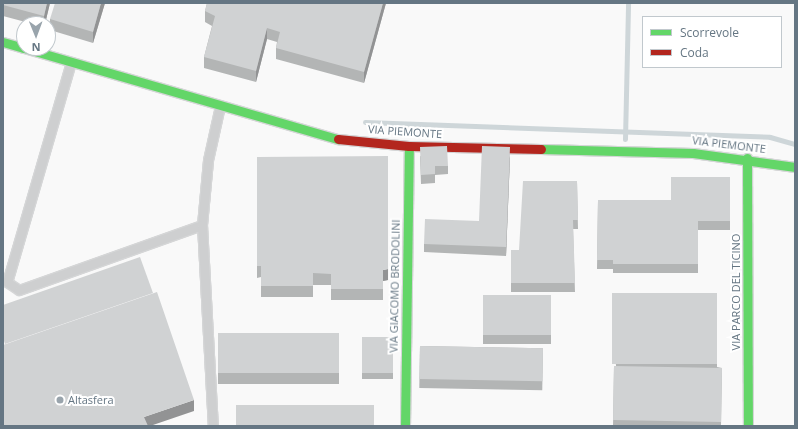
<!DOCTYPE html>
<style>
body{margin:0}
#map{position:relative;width:798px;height:429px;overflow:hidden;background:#f9f9f9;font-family:"Open Sans",sans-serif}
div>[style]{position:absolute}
.stream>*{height:5px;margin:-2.5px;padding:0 2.5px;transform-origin:2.5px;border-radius:2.5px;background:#ced6d9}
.roads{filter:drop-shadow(1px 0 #d5d6d7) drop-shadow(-1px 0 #d5d6d7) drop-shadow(0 1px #d5d6d7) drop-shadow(0 -1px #d5d6d7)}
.lane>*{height:9px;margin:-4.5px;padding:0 4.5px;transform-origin:4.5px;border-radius:4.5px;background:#cecfd0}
.fast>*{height:9px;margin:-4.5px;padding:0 4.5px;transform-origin:4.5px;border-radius:4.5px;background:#63d668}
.jam>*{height:9px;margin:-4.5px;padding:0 4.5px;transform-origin:4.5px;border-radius:4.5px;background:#b3261e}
.wall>*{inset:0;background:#b3b5b5;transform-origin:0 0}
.shaded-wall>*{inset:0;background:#929394}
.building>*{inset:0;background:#d0d2d3;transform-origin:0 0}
.dots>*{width:11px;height:11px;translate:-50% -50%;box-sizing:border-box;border:2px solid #fff;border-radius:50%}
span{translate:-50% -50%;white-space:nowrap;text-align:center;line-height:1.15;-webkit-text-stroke:4px #fff;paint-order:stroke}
.street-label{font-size:11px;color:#657683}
.poi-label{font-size:11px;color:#657683}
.left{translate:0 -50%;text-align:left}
.frame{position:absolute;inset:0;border:4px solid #657683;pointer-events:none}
.legend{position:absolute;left:642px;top:16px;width:140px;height:52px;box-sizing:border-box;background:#fff;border:1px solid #c1c8cd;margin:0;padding:5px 7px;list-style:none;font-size:12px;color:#657683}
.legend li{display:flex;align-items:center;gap:8px;height:20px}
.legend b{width:20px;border:1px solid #c1c8cd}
.north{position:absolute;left:16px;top:16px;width:40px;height:40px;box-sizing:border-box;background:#fff;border:1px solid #c1c8cd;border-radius:50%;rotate:179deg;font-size:11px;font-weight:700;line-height:16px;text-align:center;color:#657683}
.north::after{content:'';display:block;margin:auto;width:14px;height:18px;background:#99a4ac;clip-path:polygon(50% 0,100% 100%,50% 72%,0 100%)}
</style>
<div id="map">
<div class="stream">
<i style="left:365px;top:122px;width:405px;rotate:2.1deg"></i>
<i style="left:770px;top:137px;width:26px;rotate:16deg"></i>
<i style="left:625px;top:139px;width:136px;rotate:-88.7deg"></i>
</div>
<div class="roads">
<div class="lane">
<i style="left:71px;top:62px;width:229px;rotate:106.2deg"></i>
<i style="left:7px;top:282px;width:14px;rotate:34deg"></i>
<i style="left:19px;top:290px;width:194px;rotate:-19.6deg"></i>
<i style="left:202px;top:225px;width:65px;rotate:-84.7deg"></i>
<i style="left:208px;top:160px;width:55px;rotate:-77.5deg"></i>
<i style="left:202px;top:225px;width:201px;rotate:86.9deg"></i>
</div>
<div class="fast">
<i style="left:3px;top:42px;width:22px;rotate:16deg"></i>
<i style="left:24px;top:48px;width:327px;rotate:16.2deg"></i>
<i style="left:541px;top:149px;width:152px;rotate:1.5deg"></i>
<i style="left:693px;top:153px;width:103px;rotate:7.8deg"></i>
<i style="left:747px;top:158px;width:268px;rotate:89.8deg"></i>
<i style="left:405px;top:426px;width:280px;rotate:-89.2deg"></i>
</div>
<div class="jam">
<i style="left:338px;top:139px;width:71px;rotate:5.6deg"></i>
<i style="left:409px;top:146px;width:132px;rotate:1.3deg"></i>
</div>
</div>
<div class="wall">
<i style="clip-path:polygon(3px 3px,50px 3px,45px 24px,33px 24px,3px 16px)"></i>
<i style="clip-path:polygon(105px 3px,93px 43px,50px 30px,50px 19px)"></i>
<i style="clip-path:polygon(207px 3px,386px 3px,364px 83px,276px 59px,276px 48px,277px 42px,267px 39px,256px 82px,204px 68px,204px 57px,212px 26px,205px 22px,205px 11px)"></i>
<i style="clip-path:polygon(420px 156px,448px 166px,448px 174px,435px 175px,435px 183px,421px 184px)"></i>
<i style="clip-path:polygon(510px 156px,506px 256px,424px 252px,424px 244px,479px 221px)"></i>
<i style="clip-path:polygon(257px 157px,388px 280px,383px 281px,383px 300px,331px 300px,331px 285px,313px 285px,313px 297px,261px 297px,261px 277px,257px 278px)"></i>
<i style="clip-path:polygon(730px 177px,730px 230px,698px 230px,698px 273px,613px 273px,613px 269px,597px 269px,598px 200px,671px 200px)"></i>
<i style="clip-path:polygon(577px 181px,578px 229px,573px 229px,575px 292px,511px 292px,511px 250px,519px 250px)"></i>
<i style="clip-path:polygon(612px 293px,717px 293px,717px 367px,722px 368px,721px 426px,613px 426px,614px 366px,616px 366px)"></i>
<i style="left:483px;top:295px;width:68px;height:49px"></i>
<i style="left:339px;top:333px;width:51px;height:121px;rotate:90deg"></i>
<i style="left:393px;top:337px;width:42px;height:31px;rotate:90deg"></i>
<i style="left:420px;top:346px;width:123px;height:42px;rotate:1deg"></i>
</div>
<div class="shaded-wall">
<i style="clip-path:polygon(47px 3px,50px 3px,45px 24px,44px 24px,44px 16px)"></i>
<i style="clip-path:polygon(101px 3px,105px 3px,93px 43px,93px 32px)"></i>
<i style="clip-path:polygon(383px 3px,386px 3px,364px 83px,364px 72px)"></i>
<i style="clip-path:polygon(267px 28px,267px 39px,256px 82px,256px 71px)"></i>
<i style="clip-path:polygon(4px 62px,4px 73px,3px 75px,3px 64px)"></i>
<i style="clip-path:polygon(510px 147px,510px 156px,506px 256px,506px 247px)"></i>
<i style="clip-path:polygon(388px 269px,388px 280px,383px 281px,383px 270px)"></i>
<i style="clip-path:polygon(194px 400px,194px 411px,150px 426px,144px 426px,144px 417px)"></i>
</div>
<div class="building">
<i style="clip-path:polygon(3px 3px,47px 3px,44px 16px,3px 5px)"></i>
<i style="clip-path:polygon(55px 3px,101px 3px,93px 32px,50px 19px)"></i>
<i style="clip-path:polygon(207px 3px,383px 3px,364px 72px,276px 48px,280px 32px,267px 28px,256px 71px,204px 57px,215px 16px,205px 11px)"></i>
<i style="clip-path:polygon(447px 146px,448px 166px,435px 166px,435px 174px,421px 175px,420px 147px)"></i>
<i style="clip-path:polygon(482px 146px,510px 147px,506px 247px,424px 244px,425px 219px,479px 221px)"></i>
<i style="clip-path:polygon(388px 156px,388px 269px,383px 270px,383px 289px,331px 289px,331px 274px,313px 273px,313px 286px,261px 286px,261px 266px,257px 266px,257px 157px)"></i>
<i style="clip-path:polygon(671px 177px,730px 177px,730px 221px,698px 221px,698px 264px,613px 264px,613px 260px,597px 260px,598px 200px,671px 200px)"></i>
<i style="clip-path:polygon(523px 181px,577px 181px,578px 220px,573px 220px,575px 283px,511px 283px,511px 250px,519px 250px)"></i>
<i style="clip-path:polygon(140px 257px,153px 293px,5px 344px,3px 338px,3px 305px)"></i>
<i style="clip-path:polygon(157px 292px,194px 400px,144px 417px,148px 426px,3px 426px,3px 345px)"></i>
<i style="left:612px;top:293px;width:105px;height:71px"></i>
<i style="left:483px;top:295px;width:68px;height:40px"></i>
<i style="left:339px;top:333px;width:40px;height:121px;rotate:90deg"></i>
<i style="left:393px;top:337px;width:36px;height:31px;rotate:90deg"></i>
<i style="left:420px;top:346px;width:123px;height:33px;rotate:1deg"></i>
<i style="left:614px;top:366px;width:108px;height:54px;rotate:1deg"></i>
<i style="left:374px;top:405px;width:21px;height:138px;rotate:90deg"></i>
</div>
<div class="dots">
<i style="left:60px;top:400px;background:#99a4ac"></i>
</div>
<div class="street-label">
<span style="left:405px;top:132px;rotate:4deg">VIA PIEMONTE</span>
<span style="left:729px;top:145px;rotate:7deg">VIA PIEMONTE</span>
<span style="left:395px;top:286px;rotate:-89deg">VIA GIACOMO BRODOLINI</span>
<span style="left:736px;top:292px;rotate:-90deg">VIA PARCO DEL TICINO</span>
</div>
<div class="poi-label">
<span class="left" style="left:68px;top:400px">Altasfera</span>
</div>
<div class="frame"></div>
<ul class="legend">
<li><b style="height:5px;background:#63d668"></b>Scorrevole</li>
<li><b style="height:5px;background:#b3261e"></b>Coda</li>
</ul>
<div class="north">N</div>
</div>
